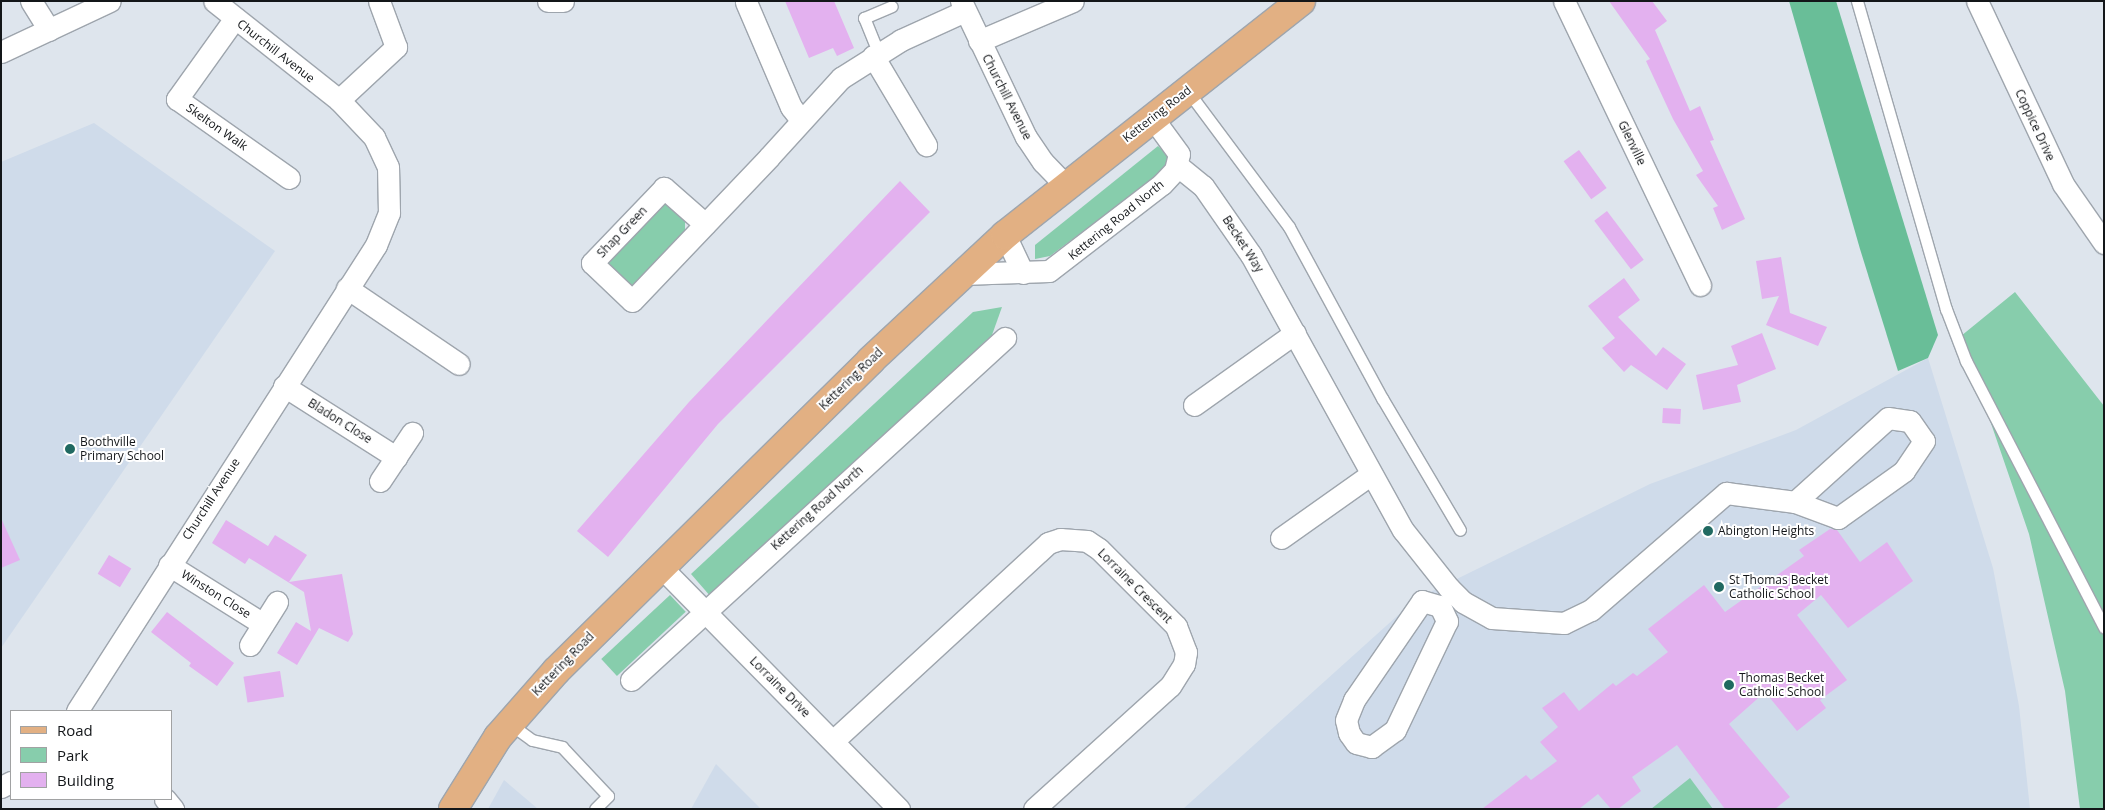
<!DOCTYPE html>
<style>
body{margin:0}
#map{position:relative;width:2105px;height:810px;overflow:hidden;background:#dee5ed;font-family:"Open Sans",sans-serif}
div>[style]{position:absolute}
.built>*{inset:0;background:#cfdbea}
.green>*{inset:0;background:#87cdac;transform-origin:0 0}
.forest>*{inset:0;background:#69be98}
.building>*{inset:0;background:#e3b1ef;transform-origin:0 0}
.roads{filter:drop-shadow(1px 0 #9ea5ad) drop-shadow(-1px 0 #9ea5ad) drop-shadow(0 1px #9ea5ad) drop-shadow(0 -1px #9ea5ad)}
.service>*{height:11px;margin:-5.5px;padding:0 5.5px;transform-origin:5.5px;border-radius:5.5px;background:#fff}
.minor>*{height:21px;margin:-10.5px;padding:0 10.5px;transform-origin:10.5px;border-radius:10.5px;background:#fff}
.primary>*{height:28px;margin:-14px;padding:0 14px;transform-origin:14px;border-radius:14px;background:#e2b083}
.dots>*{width:14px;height:14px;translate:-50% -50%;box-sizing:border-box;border:2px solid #fff;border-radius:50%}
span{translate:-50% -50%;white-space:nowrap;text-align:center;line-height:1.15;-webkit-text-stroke:4px #fff;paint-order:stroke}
.street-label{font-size:12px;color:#131619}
.poi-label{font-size:12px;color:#131619}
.left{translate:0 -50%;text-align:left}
.frame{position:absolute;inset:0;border:2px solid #131619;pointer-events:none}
.legend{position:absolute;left:10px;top:710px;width:162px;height:90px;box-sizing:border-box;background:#fff;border:1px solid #a1a2a3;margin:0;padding:6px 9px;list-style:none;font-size:15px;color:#131619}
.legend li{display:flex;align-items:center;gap:10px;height:25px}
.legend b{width:25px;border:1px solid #a1a2a3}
</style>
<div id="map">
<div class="built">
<i style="clip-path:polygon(94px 123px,275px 251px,1px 648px,1px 162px)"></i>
<i style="clip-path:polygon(1928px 358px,1993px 568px,2019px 706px,2030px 809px,1183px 809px,1416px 599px,1650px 484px,1796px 430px)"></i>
<i style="clip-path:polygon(716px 764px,761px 809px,691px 809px)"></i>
<i style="clip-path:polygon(504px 780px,538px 809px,488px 809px)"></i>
</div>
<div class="green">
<i style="clip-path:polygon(1158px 146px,1176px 162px,1050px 256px,1035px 259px,1035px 245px)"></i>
<i style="clip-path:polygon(660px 202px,667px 203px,685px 219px,685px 232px,633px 285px,619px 284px,606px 261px)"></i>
<i style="clip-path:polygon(2015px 292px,2104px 406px,2104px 809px,2080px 809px,2065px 691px,2029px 534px,1961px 336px)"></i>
<i style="clip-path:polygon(1002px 307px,992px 335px,711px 597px,691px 574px,973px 312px)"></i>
<i style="left:670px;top:595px;width:23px;height:94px;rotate:47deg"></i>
<i style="clip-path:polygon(1690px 778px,1713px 809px,1651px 809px)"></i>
</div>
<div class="forest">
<i style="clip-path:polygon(1789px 1px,1836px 1px,1938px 335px,1928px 358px,1898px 371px,1860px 249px)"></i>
</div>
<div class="building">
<i style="clip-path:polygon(785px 1px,834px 1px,854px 48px,837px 56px,833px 48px,809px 58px)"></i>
<i style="clip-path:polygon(1609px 1px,1652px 1px,1667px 21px,1655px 30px,1690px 111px,1700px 106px,1714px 140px,1710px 141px,1745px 219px,1722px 230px,1713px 208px,1718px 206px,1696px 175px,1703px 171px,1673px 119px,1646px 61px,1650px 59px)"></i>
<i style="left:1579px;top:150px;width:47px;height:19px;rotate:54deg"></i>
<i style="clip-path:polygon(900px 181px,930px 212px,718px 424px,608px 557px,577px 531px,689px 402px)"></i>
<i style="left:1607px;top:211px;width:61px;height:16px;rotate:53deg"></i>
<i style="clip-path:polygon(1781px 257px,1790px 313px,1827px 327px,1818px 346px,1766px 325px,1779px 296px,1762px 299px,1756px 261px)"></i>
<i style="clip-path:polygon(1624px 278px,1640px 300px,1618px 317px,1656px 356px,1663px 347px,1686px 364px,1667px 390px,1631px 365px,1624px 372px,1602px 348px,1615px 338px,1588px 306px)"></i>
<i style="clip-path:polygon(1762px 333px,1776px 369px,1737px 385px,1741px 402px,1703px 410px,1696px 375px,1738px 365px,1731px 346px)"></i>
<i style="left:1663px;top:408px;width:18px;height:15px;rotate:3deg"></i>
<i style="clip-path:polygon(1px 518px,20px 560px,1px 568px)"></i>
<i style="clip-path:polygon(226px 520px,268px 546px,275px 535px,307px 555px,289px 582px,342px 574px,353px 634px,348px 642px,319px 628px,297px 665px,277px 653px,296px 622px,311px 631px,304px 592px,249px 558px,245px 564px,212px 543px)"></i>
<i style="clip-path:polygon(1830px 529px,1837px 530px,1860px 562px,1887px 542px,1913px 581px,1848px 628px,1821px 595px,1797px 615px,1847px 680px,1820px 700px,1826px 708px,1797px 731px,1765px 692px,1729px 724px,1790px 797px,1775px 809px,1725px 809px,1677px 745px,1632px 777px,1641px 791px,1618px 809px,1611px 809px,1598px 794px,1579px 809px,1482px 809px,1526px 775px,1531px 780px,1557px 761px,1540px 742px,1558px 727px,1542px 708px,1564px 692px,1579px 711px,1613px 683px,1616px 686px,1633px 673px,1637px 676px,1668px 652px,1648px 629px,1704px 585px,1725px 612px,1804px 556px,1799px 550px)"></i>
<i style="left:109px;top:555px;width:26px;height:22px;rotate:31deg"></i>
<i style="clip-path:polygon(167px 612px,234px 663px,217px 686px,189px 666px,191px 663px,151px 632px)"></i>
<i style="left:280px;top:671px;width:26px;height:37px;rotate:81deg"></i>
</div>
<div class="roads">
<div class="service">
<i style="left:1857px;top:1px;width:321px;rotate:73.9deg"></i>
<i style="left:1946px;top:309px;width:56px;rotate:69deg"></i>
<i style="left:1966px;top:361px;width:300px;rotate:62.6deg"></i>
<i style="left:878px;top:52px;width:37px;rotate:-112deg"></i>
<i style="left:864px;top:18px;width:30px;rotate:-23deg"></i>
<i style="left:1187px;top:90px;width:171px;rotate:53.3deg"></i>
<i style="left:1289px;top:227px;width:195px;rotate:61.5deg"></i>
<i style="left:1382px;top:398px;width:153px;rotate:59.4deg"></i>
<i style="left:510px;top:724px;width:27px;rotate:36deg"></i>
<i style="left:532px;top:740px;width:31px;rotate:13deg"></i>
<i style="left:562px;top:747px;width:67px;rotate:46.8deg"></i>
<i style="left:608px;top:796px;width:18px;rotate:135deg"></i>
</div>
<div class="minor">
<i style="left:31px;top:1px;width:34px;rotate:58deg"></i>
<i style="left:548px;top:1px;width:15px"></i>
<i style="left:961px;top:1px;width:151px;rotate:64.5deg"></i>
<i style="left:1026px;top:137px;width:30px;rotate:56deg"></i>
<i style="left:1043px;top:162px;width:32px;rotate:46deg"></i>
<i style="left:1564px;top:1px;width:315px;rotate:64.4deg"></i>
<i style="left:1977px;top:1px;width:202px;rotate:64.8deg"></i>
<i style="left:2063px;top:184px;width:72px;rotate:55.2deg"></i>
<i style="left:746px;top:2px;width:114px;rotate:66.8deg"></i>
<i style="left:791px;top:107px;width:16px;rotate:52deg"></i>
<i style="left:235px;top:18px;width:100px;rotate:125.6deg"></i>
<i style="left:177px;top:99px;width:137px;rotate:35.2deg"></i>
<i style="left:979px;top:41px;width:102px;rotate:-23.1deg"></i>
<i style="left:1px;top:52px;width:120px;rotate:-25.1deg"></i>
<i style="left:873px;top:56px;width:104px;rotate:59.2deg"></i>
<i style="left:339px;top:100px;width:78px;rotate:-42.9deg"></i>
<i style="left:396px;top:47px;width:49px;rotate:-110.3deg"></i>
<i style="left:1178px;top:166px;width:32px;rotate:39deg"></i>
<i style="left:1203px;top:186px;width:84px;rotate:55.2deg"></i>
<i style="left:1251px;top:255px;width:314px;rotate:61.1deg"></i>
<i style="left:1403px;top:530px;width:74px;rotate:51.6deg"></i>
<i style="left:1449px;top:588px;width:20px;rotate:45deg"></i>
<i style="left:1463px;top:602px;width:33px;rotate:29deg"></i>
<i style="left:1492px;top:618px;width:72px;rotate:4deg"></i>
<i style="left:1564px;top:623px;width:30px;rotate:-26deg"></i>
<i style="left:1591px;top:610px;width:179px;rotate:-40.9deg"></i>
<i style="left:1726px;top:493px;width:70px;rotate:7.4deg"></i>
<i style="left:1795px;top:502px;width:125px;rotate:-42.1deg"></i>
<i style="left:1888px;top:418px;width:22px;rotate:8deg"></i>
<i style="left:1910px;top:421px;width:24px;rotate:55deg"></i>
<i style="left:1924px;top:441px;width:36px;rotate:124deg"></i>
<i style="left:1904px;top:471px;width:81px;rotate:144.5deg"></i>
<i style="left:1838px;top:518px;width:46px;rotate:-159.6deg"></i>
<i style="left:705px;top:224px;width:55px;rotate:-138.7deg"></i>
<i style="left:664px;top:188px;width:104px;rotate:133.8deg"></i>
<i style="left:592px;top:263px;width:55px;rotate:43.5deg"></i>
<i style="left:632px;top:301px;width:199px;rotate:-46.4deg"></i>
<i style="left:769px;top:157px;width:107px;rotate:-47.7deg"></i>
<i style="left:841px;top:78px;width:71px;rotate:-32.3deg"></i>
<i style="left:901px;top:40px;width:70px;rotate:-24.4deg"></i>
<i style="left:1005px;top:235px;width:42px;rotate:64.7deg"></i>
<i style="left:962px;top:274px;width:87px;rotate:-2deg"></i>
<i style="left:1049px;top:271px;width:143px;rotate:-37.6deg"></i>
<i style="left:1162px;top:184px;width:19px;rotate:-47deg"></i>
<i style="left:1175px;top:170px;width:16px;rotate:-76deg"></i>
<i style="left:1179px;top:154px;width:46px;rotate:-126.1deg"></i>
<i style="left:347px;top:288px;width:135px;rotate:34.2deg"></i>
<i style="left:284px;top:386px;width:133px;rotate:32.4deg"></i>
<i style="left:1194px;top:405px;width:124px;rotate:-35.5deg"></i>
<i style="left:380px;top:481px;width:58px;rotate:-56.3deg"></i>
<i style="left:1281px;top:538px;width:109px;rotate:-35.3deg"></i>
<i style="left:169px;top:565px;width:111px;rotate:32.1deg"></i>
<i style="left:660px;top:566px;width:341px;rotate:45.5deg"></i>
<i style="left:1422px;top:601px;width:19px;rotate:16deg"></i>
<i style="left:1440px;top:606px;width:17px;rotate:65deg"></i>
<i style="left:1447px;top:621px;width:121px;rotate:115.5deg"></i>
<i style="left:1395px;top:730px;width:29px;rotate:144deg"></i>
<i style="left:1372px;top:747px;width:16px;rotate:-166deg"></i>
<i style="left:1356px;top:743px;width:12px;rotate:-125deg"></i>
<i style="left:1349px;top:733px;width:13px;rotate:-103deg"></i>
<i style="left:1346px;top:720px;width:22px;rotate:-68deg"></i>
<i style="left:1354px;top:700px;width:120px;rotate:-55.5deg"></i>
<i style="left:250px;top:645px;width:51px;rotate:-57.9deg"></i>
<i style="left:631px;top:680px;width:507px;rotate:-42.44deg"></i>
<i style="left:77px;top:711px;width:554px;rotate:-57.31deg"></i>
<i style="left:376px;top:245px;width:35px;rotate:-68deg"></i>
<i style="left:389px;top:213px;width:46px;rotate:-91.2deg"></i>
<i style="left:388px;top:167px;width:33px;rotate:-115deg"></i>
<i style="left:374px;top:137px;width:51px;rotate:-133.4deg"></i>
<i style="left:339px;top:100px;width:159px;rotate:-141.6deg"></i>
<i style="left:833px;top:741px;width:292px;rotate:-42.6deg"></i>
<i style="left:1048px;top:543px;width:13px;rotate:-18deg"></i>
<i style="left:1060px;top:539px;width:27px;rotate:4deg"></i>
<i style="left:1087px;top:541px;width:14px;rotate:34deg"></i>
<i style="left:1099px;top:549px;width:109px;rotate:45deg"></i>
<i style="left:1176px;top:626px;width:28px;rotate:69deg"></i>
<i style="left:1186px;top:652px;width:12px;rotate:99deg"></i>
<i style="left:1184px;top:664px;width:26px;rotate:122deg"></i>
<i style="left:1170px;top:686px;width:183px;rotate:137.9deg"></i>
<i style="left:1px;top:787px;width:11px;rotate:-27deg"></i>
<i style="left:165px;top:799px;width:13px;rotate:51deg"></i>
</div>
<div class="primary">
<i style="left:453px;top:809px;width:85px;rotate:-58deg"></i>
<i style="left:498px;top:737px;width:88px;rotate:-48.7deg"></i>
<i style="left:556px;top:671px;width:443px;rotate:-44.6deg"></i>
<i style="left:871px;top:360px;width:183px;rotate:-43deg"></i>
<i style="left:1005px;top:235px;width:377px;rotate:-38.3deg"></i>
</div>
</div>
<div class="dots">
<i style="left:70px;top:449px;background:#206961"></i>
<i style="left:1708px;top:531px;background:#206961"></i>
<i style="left:1719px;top:587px;background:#206961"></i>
<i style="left:1729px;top:685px;background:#206961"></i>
</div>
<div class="street-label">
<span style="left:276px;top:51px;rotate:38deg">Churchill Avenue</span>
<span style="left:1007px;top:97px;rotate:63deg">Churchill Avenue</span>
<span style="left:1157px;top:114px;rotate:-38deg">Kettering Road</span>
<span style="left:2035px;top:125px;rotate:65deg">Coppice Drive</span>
<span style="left:217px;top:127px;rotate:35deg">Skelton Walk</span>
<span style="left:1632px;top:143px;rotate:64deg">Glenville</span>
<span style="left:1116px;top:220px;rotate:-39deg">Kettering Road North</span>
<span style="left:622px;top:232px;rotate:-46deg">Shap Green</span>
<span style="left:1243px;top:244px;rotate:57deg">Becket Way</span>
<span style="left:851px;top:379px;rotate:-44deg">Kettering Road</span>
<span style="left:340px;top:421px;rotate:32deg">Bladon Close</span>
<span style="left:211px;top:499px;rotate:-57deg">Churchill Avenue</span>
<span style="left:817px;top:508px;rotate:-42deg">Kettering Road North</span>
<span style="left:1135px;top:586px;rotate:45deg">Lorraine Crescent</span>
<span style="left:216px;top:594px;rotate:32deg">Winston Close</span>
<span style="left:563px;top:664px;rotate:-46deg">Kettering Road</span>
<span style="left:780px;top:687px;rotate:45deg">Lorraine Drive</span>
</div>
<div class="poi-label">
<span class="left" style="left:80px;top:449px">Boothville<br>Primary School</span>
<span class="left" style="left:1718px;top:531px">Abington Heights</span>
<span class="left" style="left:1729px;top:587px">St Thomas Becket<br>Catholic School</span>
<span class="left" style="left:1739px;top:685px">Thomas Becket<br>Catholic School</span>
</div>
<div class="frame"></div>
<ul class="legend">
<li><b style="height:6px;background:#e2b083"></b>Road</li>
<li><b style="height:14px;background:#87cdac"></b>Park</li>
<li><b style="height:14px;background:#e3b1ef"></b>Building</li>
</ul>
</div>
